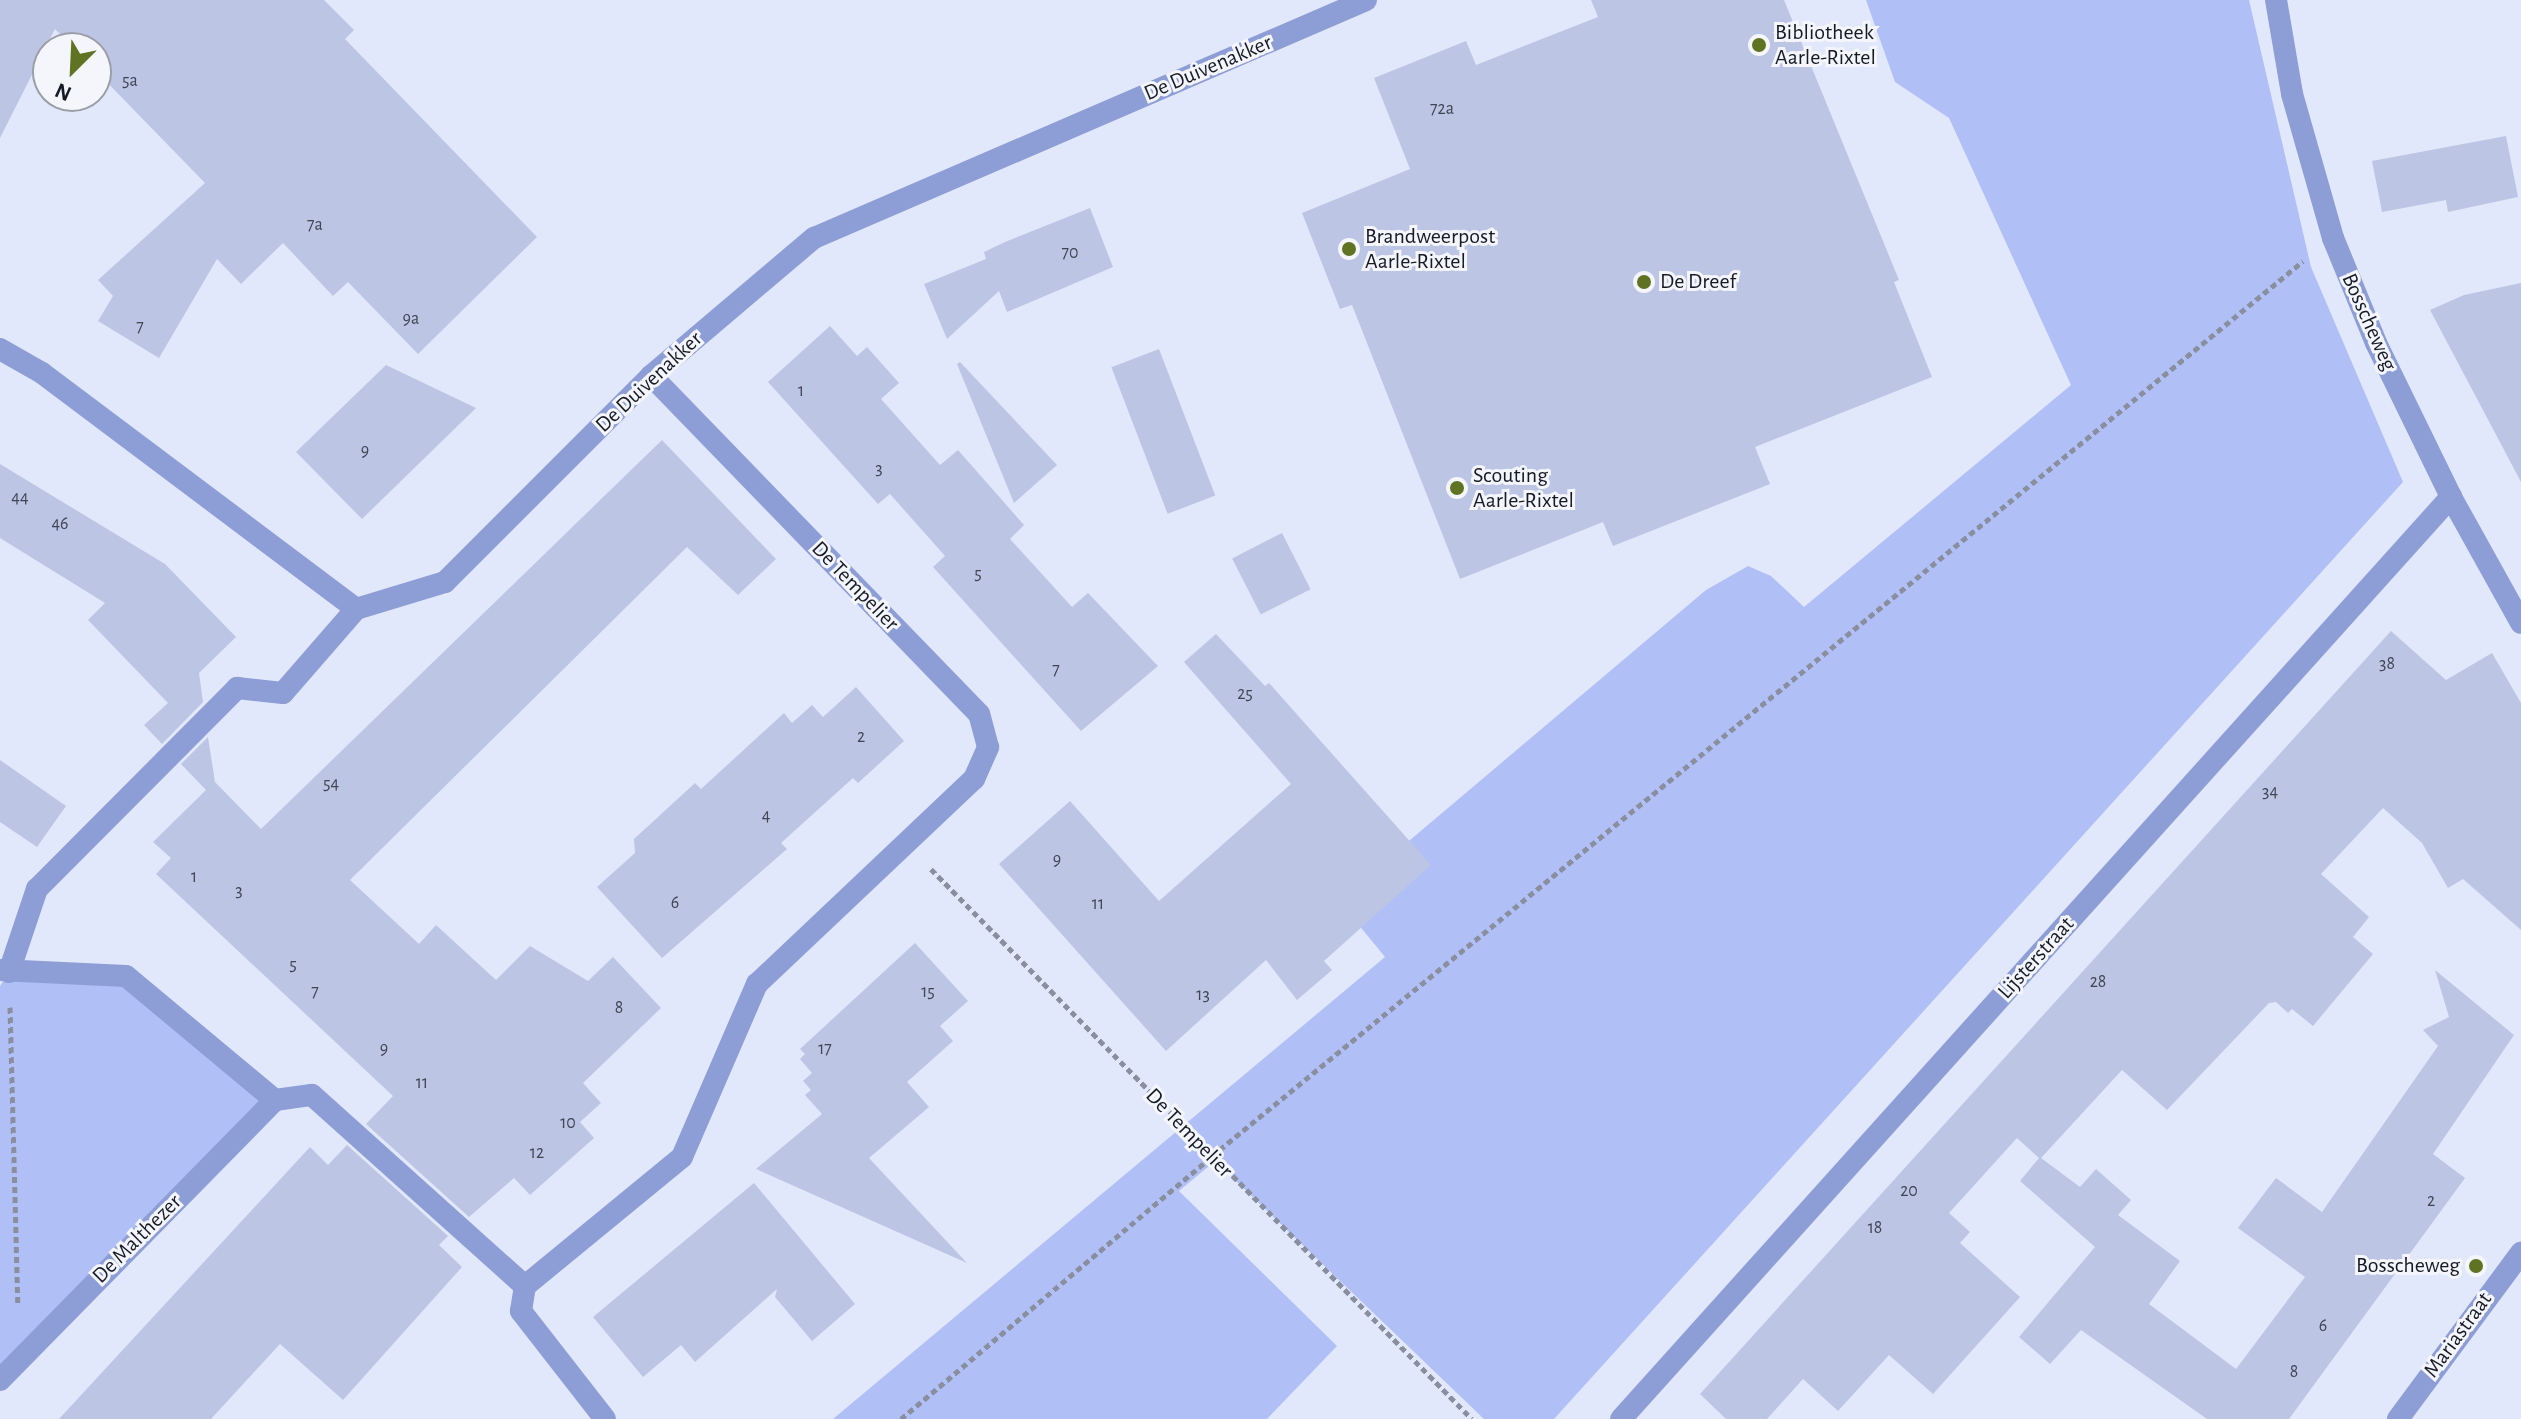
<!DOCTYPE html>
<style>
body{margin:0}
#map{position:relative;width:2521px;height:1419px;overflow:hidden;background:#e2e8fb;font-family:"Alegreya Sans",sans-serif}
div>[style]{position:absolute}
.green>*{inset:0;background:#b0bff5}
.building>*{inset:0;background:#bcc5e3;transform-origin:0 0}
.path>*{height:5px;margin-top:-2.5px;transform-origin:0;background:repeating-linear-gradient(90deg,#8a8f9f 0 6px,transparent 0 10px)}
.service>*{height:22px;margin:-11px;padding:0 11px;transform-origin:11px;border-radius:11px;background:#8d9dd5}
.minor>*{height:22px;margin:-11px;padding:0 11px;transform-origin:11px;border-radius:11px;background:#8d9dd5}
.dots>*{width:22px;height:22px;translate:-50% -50%;box-sizing:border-box;border:4px solid #f4f6fc;border-radius:50%}
span{translate:-50% -50%;white-space:nowrap;text-align:center;line-height:1.15;-webkit-text-stroke:6px #f4f6fc;paint-order:stroke}
.number-label{font-size:18px;color:#404554}
.number-label span{-webkit-text-stroke-width:0}
.poi-label{font-size:22px;color:#171a25}
.left{translate:0 -50%;text-align:left}
.right{translate:-100% -50%;text-align:right}
.street-label{font-size:22px;color:#171a25}
.north{position:absolute;left:32px;top:32px;width:80px;height:80px;box-sizing:border-box;background:#f4f6fc;border:2px solid #9c9ea6;border-radius:50%;rotate:204deg;font-size:22px;font-weight:700;line-height:32px;text-align:center;color:#171a25}
.north::after{content:'';display:block;margin:auto;width:28px;height:36px;background:#5f7322;clip-path:polygon(50% 0,100% 100%,50% 72%,0 100%)}
</style>
<div id="map">
<div class="green">
<i style="clip-path:polygon(1866px 0,2249px 0,2311px 267px,2403px 482px,1554px 1419px,1484px 1419px,1215px 1161px,1179px 1191px,1337px 1346px,1267px 1419px,833px 1419px,1385px 957px,1349px 913px,1345px 895px,1706px 590px,1748px 566px,1771px 576px,1804px 607px,2071px 385px,1949px 118px,1895px 82px)"></i>
<i style="clip-path:polygon(9px 972px,126px 976px,275px 1100px,0 1380px,0 986px)"></i>
</div>
<div class="building">
<i style="clip-path:polygon(0 0,324px 0,354px 30px,345px 39px,537px 237px,418px 354px,348px 282px,333px 296px,283px 243px,241px 284px,217px 259px,159px 358px,98px 321px,113px 296px,98px 280px,205px 183px,96px 71px,96px 48px,74px 48px,55px 29px,0 138px)"></i>
<i style="clip-path:polygon(1591px 0,1784px 0,1899px 280px,1894px 282px,1932px 377px,1755px 447px,1770px 484px,1613px 546px,1603px 522px,1460px 579px,1352px 305px,1340px 309px,1302px 213px,1410px 169px,1374px 78px,1466px 41px,1476px 65px,1598px 17px)"></i>
<i style="clip-path:polygon(2506px 136px,2518px 197px,2448px 212px,2446px 200px,2382px 212px,2372px 161px)"></i>
<i style="clip-path:polygon(1090px 208px,1113px 267px,1007px 312px,999px 291px,947px 339px,924px 284px,986px 259px,984px 252px,1005px 242px)"></i>
<i style="clip-path:polygon(2521px 283px,2521px 482px,2430px 310px,2464px 295px)"></i>
<i style="clip-path:polygon(830px 326px,857px 356px,867px 347px,899px 383px,881px 399px,940px 465px,958px 450px,1024px 525px,1010px 539px,1072px 607px,1088px 593px,1158px 666px,1081px 731px,933px 567px,945px 556px,890px 494px,878px 504px,768px 382px)"></i>
<i style="left:1159px;top:349px;width:157px;height:51px;rotate:69deg"></i>
<i style="clip-path:polygon(960px 362px,1057px 465px,1014px 503px,957px 364px)"></i>
<i style="clip-path:polygon(386px 365px,476px 408px,362px 519px,296px 452px)"></i>
<i style="clip-path:polygon(662px 440px,776px 559px,738px 595px,687px 547px,350px 880px,419px 944px,436px 925px,496px 980px,530px 946px,588px 981px,613px 957px,661px 1008px,583px 1083px,601px 1103px,580px 1122px,594px 1138px,530px 1195px,514px 1178px,469px 1217px,366px 1124px,393px 1096px,156px 874px,171px 858px,153px 842px,206px 790px,181px 764px,208px 737px,215px 782px,261px 829px)"></i>
<i style="clip-path:polygon(0 464px,165px 564px,236px 637px,199px 673px,203px 702px,162px 744px,144px 725px,168px 703px,88px 620px,105px 603px,0 538px)"></i>
<i style="left:1282px;top:533px;width:63px;height:56px;rotate:63deg"></i>
<i style="clip-path:polygon(2391px 631px,2446px 680px,2492px 653px,2521px 703px,2521px 930px,2463px 879px,2448px 888px,2422px 843px,2383px 808px,2321px 874px,2369px 917px,2353px 937px,2373px 954px,2313px 1026px,2292px 1009px,2288px 1013px,2276px 1002px,2269px 1003px,2167px 1110px,2122px 1070px,2041px 1158px,2080px 1187px,2096px 1169px,2131px 1200px,2118px 1215px,2180px 1261px,2149px 1304px,2236px 1369px,2305px 1277px,2238px 1228px,2276px 1178px,2322px 1212px,2438px 1046px,2423px 1030px,2449px 1017px,2435px 970px,2514px 1035px,2433px 1154px,2465px 1178px,2289px 1419px,2207px 1419px,2081px 1330px,2050px 1364px,2019px 1337px,2095px 1247px,2020px 1181px,2039px 1158px,2017px 1138px,1949px 1213px,1970px 1232px,1960px 1243px,2020px 1297px,1933px 1394px,1889px 1355px,1838px 1411px,1803px 1379px,1767px 1419px,1726px 1419px,1700px 1394px)"></i>
<i style="clip-path:polygon(1216px 634px,1265px 686px,1269px 683px,1431px 865px,1324px 961px,1332px 970px,1297px 1000px,1266px 960px,1166px 1051px,999px 864px,1070px 801px,1159px 901px,1291px 784px,1184px 662px)"></i>
<i style="clip-path:polygon(856px 687px,904px 741px,858px 783px,853px 778px,781px 843px,787px 849px,662px 958px,597px 887px,635px 853px,634px 839px,695px 783px,701px 789px,784px 713px,792px 723px,812px 705px,823px 717px)"></i>
<i style="clip-path:polygon(0 760px,66px 806px,37px 847px,0 822px)"></i>
<i style="clip-path:polygon(915px 943px,968px 1001px,940px 1026px,953px 1041px,907px 1082px,929px 1107px,869px 1158px,967px 1263px,756px 1169px,822px 1114px,805px 1095px,811px 1090px,803px 1081px,812px 1073px,800px 1059px,805px 1054px,800px 1049px)"></i>
<i style="clip-path:polygon(347px 1145px,448px 1236px,439px 1245px,462px 1267px,343px 1400px,280px 1344px,211px 1419px,59px 1419px,310px 1147px,328px 1165px)"></i>
<i style="clip-path:polygon(754px 1183px,855px 1304px,812px 1341px,775px 1297px,777px 1289px,695px 1362px,681px 1345px,643px 1377px,593px 1317px)"></i>
</div>
<div class="path">
<i style="left:931px;top:869px;width:771px;rotate:45.47deg"></i>
<i style="left:10px;top:1007px;width:298px;rotate:88.5deg"></i>
<i style="left:901px;top:1419px;width:407px;rotate:-40.2deg"></i>
<i style="left:1212px;top:1156px;width:1411px;rotate:-39.36deg"></i>
</div>
<div class="service">
<i style="left:9px;top:972px;width:88px;rotate:-71.4deg"></i>
<i style="left:37px;top:889px;width:284px;rotate:-45.1deg"></i>
<i style="left:237px;top:688px;width:46px;rotate:6.2deg"></i>
<i style="left:283px;top:693px;width:111px;rotate:-49deg"></i>
</div>
<div class="minor">
<i style="left:2276px;top:0;width:95px;rotate:80.3deg"></i>
<i style="left:2292px;top:94px;width:150px;rotate:74.1deg"></i>
<i style="left:2333px;top:238px;width:113px;rotate:67.7deg"></i>
<i style="left:2376px;top:343px;width:171px;rotate:64deg"></i>
<i style="left:2451px;top:497px;width:144px;rotate:60.9deg"></i>
<i style="left:0;top:349px;width:48px;rotate:29.7deg"></i>
<i style="left:42px;top:373px;width:393px;rotate:36.9deg"></i>
<i style="left:356px;top:609px;width:93px;rotate:-16.9deg"></i>
<i style="left:445px;top:582px;width:291px;rotate:-45deg"></i>
<i style="left:651px;top:376px;width:214px;rotate:-40.3deg"></i>
<i style="left:814px;top:238px;width:601px;rotate:-23.32deg"></i>
<i style="left:0;top:970px;width:126px;rotate:2.7deg"></i>
<i style="left:126px;top:976px;width:194px;rotate:39.8deg"></i>
<i style="left:275px;top:1100px;width:37px;rotate:-8deg"></i>
<i style="left:312px;top:1095px;width:286px;rotate:41.9deg"></i>
<i style="left:0;top:1380px;width:392px;rotate:-45.5deg"></i>
<i style="left:605px;top:1419px;width:137px;rotate:-127.9deg"></i>
<i style="left:521px;top:1311px;width:25px;rotate:-81deg"></i>
<i style="left:525px;top:1286px;width:203px;rotate:-39.4deg"></i>
<i style="left:682px;top:1157px;width:189px;rotate:-66.6deg"></i>
<i style="left:757px;top:984px;width:299px;rotate:-43.4deg"></i>
<i style="left:974px;top:779px;width:35px;rotate:-66deg"></i>
<i style="left:988px;top:747px;width:34px;rotate:-105deg"></i>
<i style="left:979px;top:714px;width:471px;rotate:-134.1deg"></i>
<i style="left:1621px;top:1419px;width:1241px;rotate:-48.01deg"></i>
<i style="left:2398px;top:1419px;width:207px;rotate:-53.5deg"></i>
</div>
<div class="dots">
<i style="left:1759px;top:45px;background:#5f7322"></i>
<i style="left:1349px;top:249px;background:#5f7322"></i>
<i style="left:1644px;top:282px;background:#5f7322"></i>
<i style="left:1457px;top:488px;background:#5f7322"></i>
<i style="left:2476px;top:1266px;background:#5f7322"></i>
</div>
<div class="number-label">
<span style="left:130px;top:81px">5a</span>
<span style="left:1442px;top:109px">72a</span>
<span style="left:315px;top:225px">7a</span>
<span style="left:1070px;top:253px">70</span>
<span style="left:411px;top:319px">9a</span>
<span style="left:140px;top:327px">7</span>
<span style="left:801px;top:391px">1</span>
<span style="left:365px;top:451px">9</span>
<span style="left:879px;top:469px">3</span>
<span style="left:20px;top:498px">44</span>
<span style="left:60px;top:524px">46</span>
<span style="left:978px;top:574px">5</span>
<span style="left:2387px;top:664px">38</span>
<span style="left:1056px;top:670px">7</span>
<span style="left:1245px;top:694px">25</span>
<span style="left:861px;top:737px">2</span>
<span style="left:331px;top:784px">54</span>
<span style="left:2270px;top:792px">34</span>
<span style="left:766px;top:816px">4</span>
<span style="left:1057px;top:860px">9</span>
<span style="left:194px;top:877px">1</span>
<span style="left:239px;top:891px">3</span>
<span style="left:675px;top:903px">6</span>
<span style="left:1098px;top:904px">11</span>
<span style="left:293px;top:965px">5</span>
<span style="left:2098px;top:982px">28</span>
<span style="left:315px;top:992px">7</span>
<span style="left:928px;top:992px">15</span>
<span style="left:1203px;top:995px">13</span>
<span style="left:619px;top:1008px">8</span>
<span style="left:384px;top:1049px">9</span>
<span style="left:825px;top:1049px">17</span>
<span style="left:422px;top:1083px">11</span>
<span style="left:568px;top:1123px">10</span>
<span style="left:537px;top:1153px">12</span>
<span style="left:1909px;top:1191px">20</span>
<span style="left:2431px;top:1201px">2</span>
<span style="left:1875px;top:1228px">18</span>
<span style="left:2323px;top:1326px">6</span>
<span style="left:2294px;top:1372px">8</span>
</div>
<div class="poi-label">
<span class="left" style="left:1775px;top:45px">Bibliotheek<br>Aarle-Rixtel</span>
<span class="left" style="left:1365px;top:249px">Brandweerpost<br>Aarle-Rixtel</span>
<span class="left" style="left:1660px;top:282px">De Dreef</span>
<span class="left" style="left:1473px;top:488px">Scouting<br>Aarle-Rixtel</span>
<span class="right" style="left:2460px;top:1266px">Bosscheweg</span>
</div>
<div class="street-label">
<span style="left:1208px;top:68px;rotate:-23deg">De Duivenakker</span>
<span style="left:2369px;top:322px;rotate:66deg">Bosscheweg</span>
<span style="left:649px;top:382px;rotate:-43deg">De Duivenakker</span>
<span style="left:855px;top:586px;rotate:46deg">De Tempelier</span>
<span style="left:2036px;top:958px;rotate:-48deg">Lijsterstraat</span>
<span style="left:1189px;top:1133px;rotate:46deg">De Tempelier</span>
<span style="left:137px;top:1239px;rotate:-45deg">De Malthezer</span>
<span style="left:2458px;top:1335px;rotate:-54deg">Mariastraat</span>
</div>
<div class="north">N</div>
</div>
